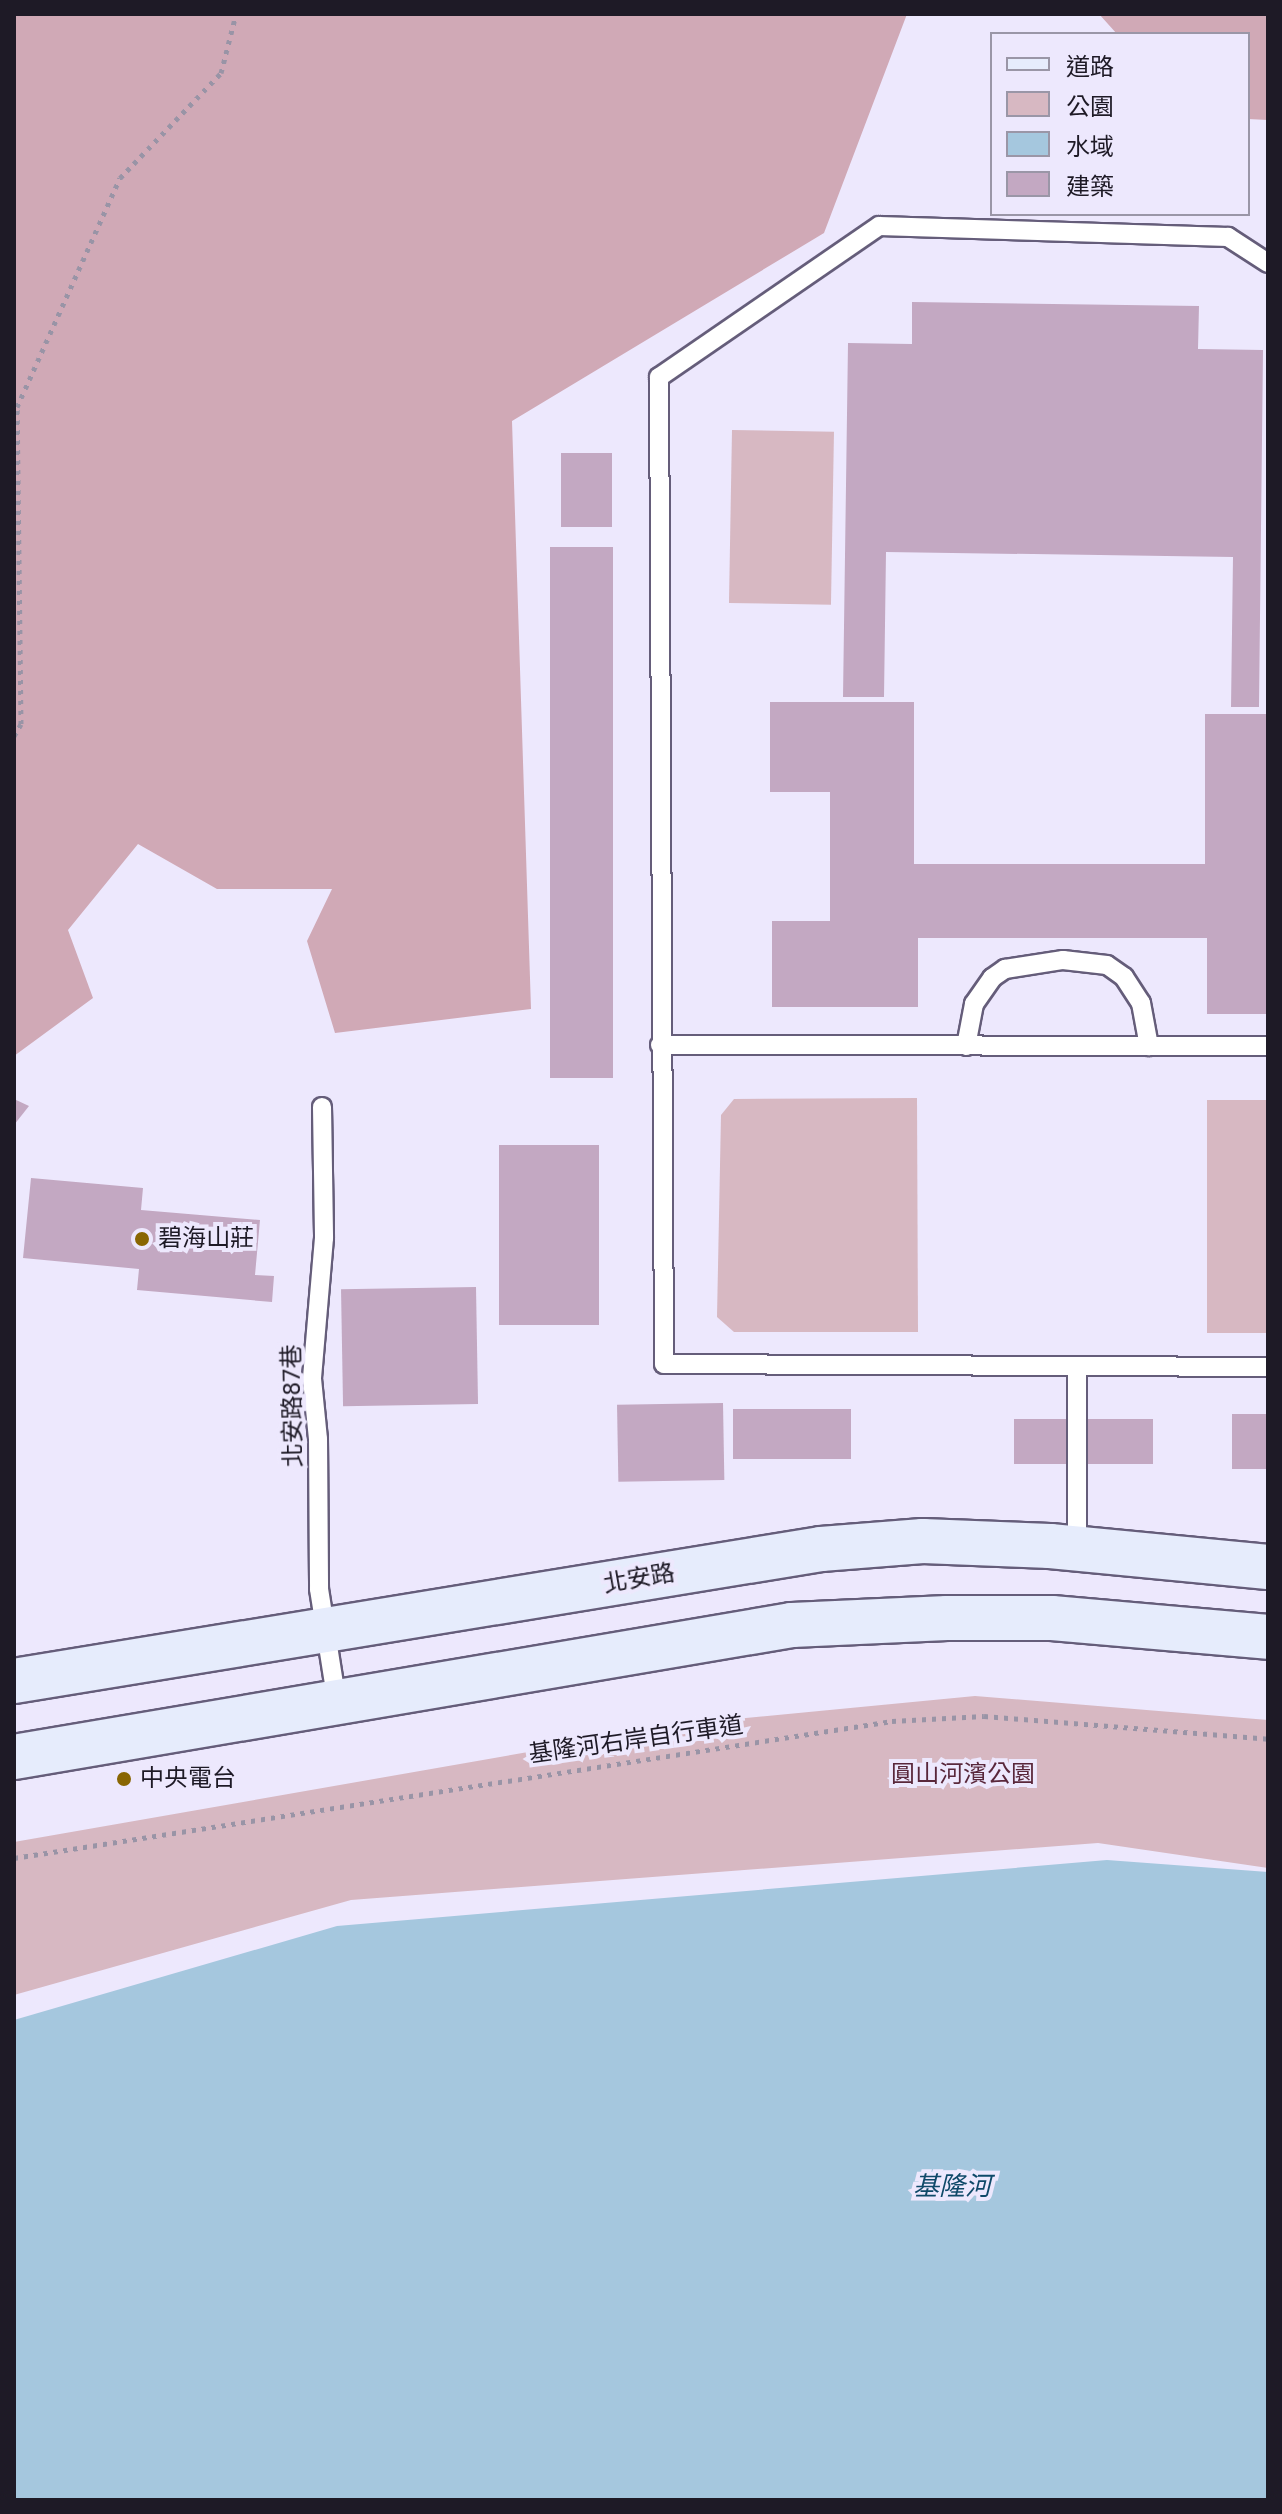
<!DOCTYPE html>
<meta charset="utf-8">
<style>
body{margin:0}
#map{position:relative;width:1282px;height:2514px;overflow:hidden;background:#ede8fd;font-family:Roboto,"Noto Sans TC",sans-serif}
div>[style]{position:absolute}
.green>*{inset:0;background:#d7b8c2;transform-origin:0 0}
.forest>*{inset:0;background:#d0a9b6}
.water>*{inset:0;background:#a5c7de}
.building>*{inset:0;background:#c3a8c2;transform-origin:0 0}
.path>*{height:5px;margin-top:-2.5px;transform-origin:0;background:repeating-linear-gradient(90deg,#9994a6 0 4px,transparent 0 10px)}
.roads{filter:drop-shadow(2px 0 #655d7a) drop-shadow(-2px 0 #655d7a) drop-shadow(0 2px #655d7a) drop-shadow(0 -2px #655d7a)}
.lane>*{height:18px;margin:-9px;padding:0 9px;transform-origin:9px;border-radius:9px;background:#fff}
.secondary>*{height:44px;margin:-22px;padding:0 22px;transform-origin:22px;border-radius:22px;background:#e6ecfc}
.dots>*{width:22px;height:22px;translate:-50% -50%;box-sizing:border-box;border:4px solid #ede8fd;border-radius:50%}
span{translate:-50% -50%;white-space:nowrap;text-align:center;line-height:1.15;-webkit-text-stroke:8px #ede8fd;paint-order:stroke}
.poi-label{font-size:24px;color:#1e1a26}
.left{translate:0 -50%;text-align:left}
.street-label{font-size:24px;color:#1e1a26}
.park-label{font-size:24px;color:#59273b}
.water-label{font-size:26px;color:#0f4969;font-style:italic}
.frame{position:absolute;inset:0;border:16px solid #1e1a26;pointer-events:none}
.legend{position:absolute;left:990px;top:32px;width:260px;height:184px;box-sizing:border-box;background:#ede8fd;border:2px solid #9a96a7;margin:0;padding:10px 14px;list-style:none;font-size:24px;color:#1e1a26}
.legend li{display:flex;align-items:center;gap:16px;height:40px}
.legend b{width:40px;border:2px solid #9a96a7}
</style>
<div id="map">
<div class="green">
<i style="left:732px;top:430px;width:102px;height:173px;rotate:1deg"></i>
<i style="clip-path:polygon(917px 1098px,918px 1332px,734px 1332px,717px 1317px,721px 1115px,734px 1099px)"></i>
<i style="left:1207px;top:1100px;width:61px;height:233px"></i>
<i style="clip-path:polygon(975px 1696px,1268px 1720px,1268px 1868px,1098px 1843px,351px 1900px,14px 1995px,14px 1842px,694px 1723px)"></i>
</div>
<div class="forest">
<i style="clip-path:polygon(14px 14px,907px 14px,824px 233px,512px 421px,531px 1009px,335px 1033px,307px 941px,332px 889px,217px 889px,138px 844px,68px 930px,93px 998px,14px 1056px)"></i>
<i style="clip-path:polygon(1099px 14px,1268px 14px,1268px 120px,1248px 119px,1248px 34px,1117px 34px)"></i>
</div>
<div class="water">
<i style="clip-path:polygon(1107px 1860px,1268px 1872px,1268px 2500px,14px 2500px,14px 2020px,337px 1926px)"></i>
</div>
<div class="building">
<i style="clip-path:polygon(912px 302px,1199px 306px,1198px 349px,1263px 350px,1259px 707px,1231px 707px,1233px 557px,886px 552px,884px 697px,843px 697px,848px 343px,912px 344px)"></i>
<i style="left:561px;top:453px;width:51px;height:74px"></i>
<i style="left:550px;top:547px;width:63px;height:531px"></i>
<i style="clip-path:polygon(770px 702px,914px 702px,914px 864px,1205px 864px,1205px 714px,1268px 714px,1268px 1014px,1207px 1014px,1207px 938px,918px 938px,918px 1007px,772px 1007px,772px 921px,830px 921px,830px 792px,770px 792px)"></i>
<i style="clip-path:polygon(14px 1099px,29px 1106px,14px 1125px)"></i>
<i style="left:499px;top:1145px;width:100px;height:180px"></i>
<i style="clip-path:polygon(31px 1178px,143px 1188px,141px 1210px,260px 1220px,255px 1275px,274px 1276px,272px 1302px,137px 1290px,139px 1269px,23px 1258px)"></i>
<i style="left:476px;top:1287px;width:117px;height:135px;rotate:89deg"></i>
<i style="left:723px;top:1403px;width:77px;height:106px;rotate:89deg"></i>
<i style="left:733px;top:1409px;width:118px;height:50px"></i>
<i style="left:1232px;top:1414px;width:36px;height:55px"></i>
<i style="left:1014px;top:1419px;width:139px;height:45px"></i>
</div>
<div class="path">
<i style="left:14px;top:736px;width:14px;rotate:-60deg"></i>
<i style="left:21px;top:724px;width:317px;rotate:-90.7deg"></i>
<i style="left:17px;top:407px;width:251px;rotate:-65.8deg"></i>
<i style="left:120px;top:178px;width:146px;rotate:-46.1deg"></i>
<i style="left:221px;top:73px;width:61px;rotate:-75.7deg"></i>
<i style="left:14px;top:1858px;width:889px;rotate:-8.87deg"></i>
<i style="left:892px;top:1721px;width:92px;rotate:-3.1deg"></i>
<i style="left:984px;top:1716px;width:285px;rotate:4.6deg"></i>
</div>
<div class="roads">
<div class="lane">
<i style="left:1268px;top:263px;width:48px;rotate:-147deg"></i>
<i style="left:1228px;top:237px;width:349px;rotate:-178.2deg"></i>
<i style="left:879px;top:226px;width:267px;rotate:145.5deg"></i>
<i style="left:659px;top:377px;width:987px;rotate:89.71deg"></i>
<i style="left:664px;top:1364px;width:604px;rotate:0.28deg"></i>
<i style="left:660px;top:1045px;width:608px;rotate:0.09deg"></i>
<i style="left:966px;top:1046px;width:43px;rotate:-79.2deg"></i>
<i style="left:974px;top:1004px;width:32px;rotate:-55deg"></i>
<i style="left:992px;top:978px;width:16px;rotate:-35deg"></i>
<i style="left:1005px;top:969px;width:59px;rotate:-8.8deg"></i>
<i style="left:1063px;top:960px;width:44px;rotate:6.5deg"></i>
<i style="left:1107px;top:965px;width:21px;rotate:35deg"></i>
<i style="left:1124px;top:977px;width:31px;rotate:57deg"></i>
<i style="left:1141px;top:1003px;width:44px;rotate:79.5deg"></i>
<i style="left:322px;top:1107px;width:131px;rotate:89.1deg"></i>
<i style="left:324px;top:1238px;width:142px;rotate:94.9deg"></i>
<i style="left:312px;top:1379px;width:60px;rotate:84.3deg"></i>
<i style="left:318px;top:1439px;width:150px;rotate:89.6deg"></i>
<i style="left:319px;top:1589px;width:115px;rotate:81deg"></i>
<i style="left:1077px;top:1368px;width:181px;rotate:90deg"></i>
</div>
<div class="secondary">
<i style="left:14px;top:1681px;width:818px;rotate:-9.29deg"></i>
<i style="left:821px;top:1549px;width:102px;rotate:-4.5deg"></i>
<i style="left:923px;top:1541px;width:127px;rotate:2.3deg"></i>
<i style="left:1050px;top:1546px;width:219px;rotate:5.5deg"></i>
<i style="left:14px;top:1757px;width:789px;rotate:-9.63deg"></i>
<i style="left:792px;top:1625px;width:155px;rotate:-2.6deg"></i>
<i style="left:947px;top:1618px;width:105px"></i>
<i style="left:1052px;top:1618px;width:217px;rotate:5deg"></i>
</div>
</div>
<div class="dots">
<i style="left:142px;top:1239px;background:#896603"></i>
<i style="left:124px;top:1779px;background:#896603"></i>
</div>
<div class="poi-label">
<span class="left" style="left:158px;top:1239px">碧海山莊</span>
<span class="left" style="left:140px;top:1779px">中央電台</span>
</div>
<div class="street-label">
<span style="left:293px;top:1406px;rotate:-91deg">北安路87巷</span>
<span style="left:639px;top:1579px;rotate:-10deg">北安路</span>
<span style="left:636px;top:1740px;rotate:-8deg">基隆河右岸自行車道</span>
</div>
<div class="park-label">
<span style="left:963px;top:1775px">圓山河濱公園</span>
</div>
<div class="water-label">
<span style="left:952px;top:2187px">基隆河</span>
</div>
<div class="frame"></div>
<ul class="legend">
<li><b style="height:10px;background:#e6ecfc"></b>道路</li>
<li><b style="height:22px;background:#d7b8c2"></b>公園</li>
<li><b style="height:22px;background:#a5c7de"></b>水域</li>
<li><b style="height:22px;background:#c3a8c2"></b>建築</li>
</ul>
</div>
